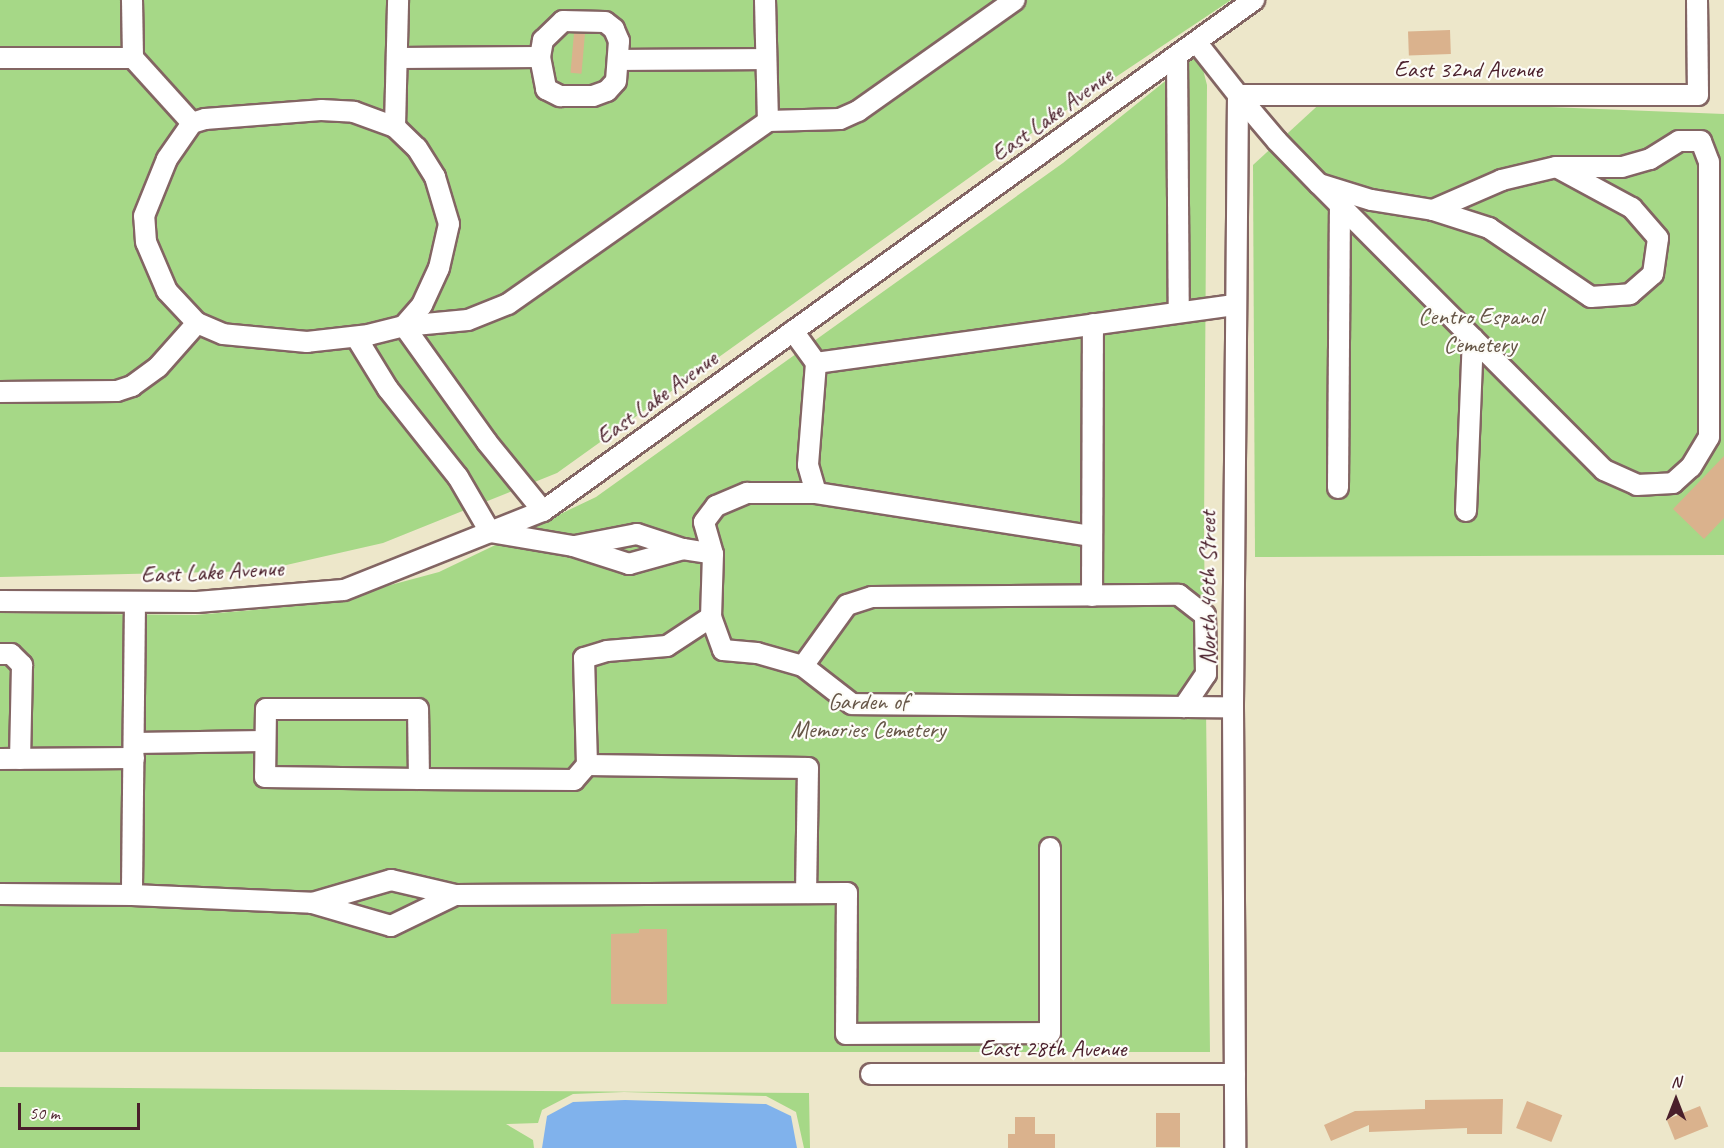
<!DOCTYPE html>
<style>
body{margin:0}
#map{position:relative;width:1724px;height:1148px;overflow:hidden;background:#ede7ca;font-family:Caveat,sans-serif}
div>[style]{position:absolute}
.green>*{inset:0;background:#a6d887}
.water>*{inset:0;background:#80b2ec}
.building>*{inset:0;background:#dab28d;transform-origin:0 0}
.roads{filter:drop-shadow(2px 0 #836563) drop-shadow(-2px 0 #836563) drop-shadow(0 2px #836563) drop-shadow(0 -2px #836563)}
.minor>*{height:20px;margin:-10px;padding:0 10px;transform-origin:10px;border-radius:10px;background:#fff}
span{translate:-50% -50%;white-space:nowrap;text-align:center;line-height:1.15;-webkit-text-stroke:4.5px #fdfcf7;paint-order:stroke}
.street-label{font-size:24px;color:#4a1f2b}
.park-label{font-size:24px;color:#665647}
.north{position:absolute;left:1646px;top:1070px;width:60px;height:60px;-webkit-text-stroke:4px #fdfcf7;paint-order:stroke;rotate:0deg;font-size:16px;font-weight:700;line-height:24px;text-align:center;color:#4a1f2b}
.north::after{content:'';display:block;margin:auto;width:21px;height:27px;background:#4a1f2b;clip-path:polygon(50% 0,100% 100%,50% 72%,0 100%)}
.scale{position:absolute;left:18px;top:1103px;width:122px;height:27px;box-sizing:border-box;border:3px solid #4a1f2b;border-top:0;padding-left:8px;font-size:18px;line-height:21px;white-space:nowrap;color:#4a1f2b;-webkit-text-stroke:4px #fdfcf7;paint-order:stroke}
</style>
<div id="map">
<div class="green">
<i style="clip-path:polygon(0 0,1231px 0,1026px 137px,557px 473px,383px 543px,260px 571px,0 577px)"></i>
<i style="clip-path:polygon(1199px 54px,1207px 85px,1204px 534px,1210px 1052px,0 1052px,0 613px,195px 615px,320px 604px,439px 572px,596px 497px,1063px 163px)"></i>
<i style="clip-path:polygon(1326px 98px,1724px 114px,1724px 555px,1255px 557px,1253px 165px)"></i>
<i style="clip-path:polygon(0 1087px,809px 1093px,810px 1148px,804px 1148px,796px 1112px,766px 1096px,624px 1092px,573px 1094px,542px 1110px,538px 1123px,506px 1124px,533px 1140px,534px 1148px,0 1148px)"></i>
</div>
<div class="water">
<i style="clip-path:polygon(625px 1100px,766px 1104px,791px 1116px,797px 1148px,542px 1148px,547px 1116px,573px 1102px)"></i>
</div>
<div class="building">
<i style="left:1450px;top:30px;width:24px;height:42px;rotate:88deg"></i>
<i style="left:574px;top:33px;width:11px;height:40px;rotate:5deg"></i>
<i style="clip-path:polygon(1724px 456px,1724px 518px,1704px 539px,1673px 509px)"></i>
<i style="clip-path:polygon(639px 929px,667px 929px,667px 1004px,611px 1004px,611px 934px,639px 933px)"></i>
<i style="clip-path:polygon(1503px 1099px,1502px 1134px,1467px 1134px,1467px 1128px,1369px 1132px,1369px 1125px,1331px 1141px,1324px 1125px,1355px 1111px,1425px 1109px,1425px 1100px)"></i>
<i style="left:1527px;top:1101px;width:38px;height:29px;rotate:22deg"></i>
<i style="left:1700px;top:1106px;width:22px;height:36px;rotate:68deg"></i>
<i style="left:1156px;top:1113px;width:24px;height:34px"></i>
<i style="clip-path:polygon(1015px 1117px,1035px 1117px,1035px 1134px,1055px 1134px,1055px 1148px,1008px 1148px,1008px 1134px,1015px 1134px)"></i>
</div>
<div class="roads">
<div class="minor">
<i style="left:132px;top:0;width:58px;rotate:89deg"></i>
<i style="left:765px;top:0;width:121px;rotate:88.6deg"></i>
<i style="left:1197px;top:43px;width:66px;rotate:51.7deg"></i>
<i style="left:1238px;top:95px;width:612px;rotate:90.47deg"></i>
<i style="left:1233px;top:707px;width:441px;rotate:89.7deg"></i>
<i style="left:1177px;top:57px;width:255px;rotate:89.6deg"></i>
<i style="left:0;top:58px;width:133px"></i>
<i style="left:133px;top:58px;width:88px;rotate:47.8deg"></i>
<i style="left:398px;top:58px;width:142px;rotate:-0.4deg"></i>
<i style="left:540px;top:57px;width:33px;rotate:79deg"></i>
<i style="left:546px;top:89px;width:16px;rotate:27deg"></i>
<i style="left:560px;top:96px;width:33px"></i>
<i style="left:593px;top:96px;width:15px;rotate:-20deg"></i>
<i style="left:607px;top:91px;width:13px;rotate:-48deg"></i>
<i style="left:616px;top:81px;width:40px;rotate:-85.7deg"></i>
<i style="left:619px;top:41px;width:13px;rotate:-113deg"></i>
<i style="left:614px;top:29px;width:11px;rotate:-142deg"></i>
<i style="left:605px;top:22px;width:42px;rotate:-178.6deg"></i>
<i style="left:563px;top:21px;width:28px;rotate:136deg"></i>
<i style="left:543px;top:40px;width:17px;rotate:100deg"></i>
<i style="left:620px;top:60px;width:145px;rotate:-0.4deg"></i>
<i style="left:1238px;top:95px;width:60px;rotate:49.7deg"></i>
<i style="left:1277px;top:141px;width:60px;rotate:45.7deg"></i>
<i style="left:1319px;top:184px;width:404px;rotate:45.1deg"></i>
<i style="left:1604px;top:470px;width:36px;rotate:24deg"></i>
<i style="left:1637px;top:485px;width:36px;rotate:-3deg"></i>
<i style="left:1673px;top:483px;width:24px;rotate:-42deg"></i>
<i style="left:1691px;top:467px;width:35px;rotate:-59deg"></i>
<i style="left:1709px;top:437px;width:275px;rotate:-90deg"></i>
<i style="left:1709px;top:162px;width:22px;rotate:-111deg"></i>
<i style="left:1701px;top:141px;width:22px;rotate:180deg"></i>
<i style="left:1679px;top:141px;width:34px;rotate:148deg"></i>
<i style="left:1650px;top:159px;width:29px;rotate:164deg"></i>
<i style="left:1622px;top:167px;width:66px;rotate:180deg"></i>
<i style="left:1556px;top:167px;width:56px;rotate:166.5deg"></i>
<i style="left:1502px;top:180px;width:75px;rotate:156.5deg"></i>
<i style="left:1433px;top:210px;width:63px;rotate:-170.8deg"></i>
<i style="left:1371px;top:200px;width:54px;rotate:-162.9deg"></i>
<i style="left:1238px;top:95px;width:460px"></i>
<i style="left:1698px;top:95px;width:95px;rotate:-90.6deg"></i>
<i style="left:321px;top:110px;width:33px;rotate:3deg"></i>
<i style="left:354px;top:112px;width:44px;rotate:20.1deg"></i>
<i style="left:395px;top:127px;width:30px;rotate:44deg"></i>
<i style="left:417px;top:148px;width:34px;rotate:58deg"></i>
<i style="left:435px;top:177px;width:49px;rotate:73.4deg"></i>
<i style="left:449px;top:224px;width:45px;rotate:102.8deg"></i>
<i style="left:439px;top:268px;width:41px;rotate:114.7deg"></i>
<i style="left:422px;top:305px;width:28px;rotate:131deg"></i>
<i style="left:404px;top:326px;width:36px;rotate:166deg"></i>
<i style="left:369px;top:335px;width:62px;rotate:173.6deg"></i>
<i style="left:307px;top:342px;width:84px;rotate:-174.6deg"></i>
<i style="left:223px;top:334px;width:28px;rotate:-157deg"></i>
<i style="left:197px;top:323px;width:44px;rotate:-133.2deg"></i>
<i style="left:167px;top:291px;width:53px;rotate:-113.2deg"></i>
<i style="left:146px;top:242px;width:26px;rotate:-94deg"></i>
<i style="left:144px;top:216px;width:61px;rotate:-68deg"></i>
<i style="left:167px;top:159px;width:44px;rotate:-55.2deg"></i>
<i style="left:192px;top:123px;width:14px;rotate:-17deg"></i>
<i style="left:205px;top:119px;width:116px;rotate:-4.4deg"></i>
<i style="left:395px;top:127px;width:127px;rotate:-88.6deg"></i>
<i style="left:1433px;top:210px;width:59px;rotate:17.8deg"></i>
<i style="left:1489px;top:228px;width:123px;rotate:34.1deg"></i>
<i style="left:1591px;top:297px;width:39px;rotate:-4deg"></i>
<i style="left:1630px;top:294px;width:30px;rotate:-41deg"></i>
<i style="left:1653px;top:274px;width:36px;rotate:-82deg"></i>
<i style="left:1658px;top:238px;width:40px;rotate:-131deg"></i>
<i style="left:1632px;top:208px;width:84px;rotate:-151.6deg"></i>
<i style="left:793px;top:331px;width:39px;rotate:54deg"></i>
<i style="left:816px;top:363px;width:424px;rotate:-7.9deg"></i>
<i style="left:356px;top:337px;width:61px;rotate:58.4deg"></i>
<i style="left:388px;top:389px;width:112px;rotate:51.5deg"></i>
<i style="left:458px;top:477px;width:64px;rotate:59.8deg"></i>
<i style="left:490px;top:532px;width:84px;rotate:9.6deg"></i>
<i style="left:573px;top:546px;width:59px;rotate:17.8deg"></i>
<i style="left:629px;top:564px;width:56px;rotate:-15.5deg"></i>
<i style="left:683px;top:549px;width:30px;rotate:9deg"></i>
<i style="left:713px;top:554px;width:63px;rotate:91.8deg"></i>
<i style="left:711px;top:617px;width:35px;rotate:70deg"></i>
<i style="left:723px;top:650px;width:34px;rotate:5deg"></i>
<i style="left:757px;top:653px;width:48px;rotate:15.8deg"></i>
<i style="left:803px;top:666px;width:62px;rotate:37.8deg"></i>
<i style="left:852px;top:704px;width:381px;rotate:0.5deg"></i>
<i style="left:816px;top:363px;width:102px;rotate:94.5deg"></i>
<i style="left:808px;top:465px;width:29px;rotate:74deg"></i>
<i style="left:816px;top:493px;width:279px;rotate:8.9deg"></i>
<i style="left:0;top:392px;width:117px;rotate:-0.5deg"></i>
<i style="left:117px;top:391px;width:16px;rotate:-18deg"></i>
<i style="left:132px;top:386px;width:32px;rotate:-36deg"></i>
<i style="left:158px;top:367px;width:59px;rotate:-48.4deg"></i>
<i style="left:1338px;top:488px;width:283px;rotate:-89.6deg"></i>
<i style="left:543px;top:511px;width:89px;rotate:-129.1deg"></i>
<i style="left:487px;top:442px;width:143px;rotate:-125.6deg"></i>
<i style="left:404px;top:326px;width:64px;rotate:-5.4deg"></i>
<i style="left:468px;top:320px;width:43px;rotate:-21.8deg"></i>
<i style="left:508px;top:304px;width:318px;rotate:-35.1deg"></i>
<i style="left:768px;top:121px;width:72px;rotate:-1.6deg"></i>
<i style="left:840px;top:119px;width:20px;rotate:-24deg"></i>
<i style="left:858px;top:111px;width:192px;rotate:-35.3deg"></i>
<i style="left:1466px;top:511px;width:173px;rotate:-87.7deg"></i>
<i style="left:575px;top:546px;width:63px;rotate:-11deg"></i>
<i style="left:637px;top:534px;width:48px;rotate:18.1deg"></i>
<i style="left:713px;top:554px;width:33px;rotate:-106deg"></i>
<i style="left:704px;top:522px;width:20px;rotate:-53deg"></i>
<i style="left:716px;top:506px;width:34px;rotate:-23deg"></i>
<i style="left:747px;top:493px;width:69px"></i>
<i style="left:1092px;top:596px;width:272px;rotate:-89.8deg"></i>
<i style="left:0;top:601px;width:197px;rotate:0.3deg"></i>
<i style="left:197px;top:602px;width:147px;rotate:-4.7deg"></i>
<i style="left:344px;top:590px;width:214px;rotate:-21.7deg"></i>
<i style="left:543px;top:511px;width:876px;rotate:-35.71deg"></i>
<i style="left:135px;top:602px;width:293px;rotate:90.6deg"></i>
<i style="left:132px;top:895px;width:180px;rotate:2.5deg"></i>
<i style="left:312px;top:903px;width:82px;rotate:-16.2deg"></i>
<i style="left:391px;top:880px;width:66px;rotate:13.2deg"></i>
<i style="left:455px;top:895px;width:392px;rotate:-0.3deg"></i>
<i style="left:847px;top:893px;width:141px;rotate:90.4deg"></i>
<i style="left:846px;top:1034px;width:204px;rotate:-0.3deg"></i>
<i style="left:1050px;top:1033px;width:185px;rotate:-90deg"></i>
<i style="left:0;top:654px;width:11px"></i>
<i style="left:11px;top:654px;width:16px;rotate:45deg"></i>
<i style="left:22px;top:665px;width:94px;rotate:91.2deg"></i>
<i style="left:803px;top:666px;width:75px;rotate:-54.2deg"></i>
<i style="left:847px;top:605px;width:26px;rotate:-18deg"></i>
<i style="left:872px;top:597px;width:307px;rotate:-0.4deg"></i>
<i style="left:1179px;top:595px;width:33px;rotate:38deg"></i>
<i style="left:1205px;top:615px;width:59px;rotate:89deg"></i>
<i style="left:1206px;top:674px;width:40px;rotate:124deg"></i>
<i style="left:134px;top:743px;width:130px;rotate:-0.9deg"></i>
<i style="left:0;top:759px;width:134px;rotate:-0.4deg"></i>
<i style="left:587px;top:765px;width:107px;rotate:-91.6deg"></i>
<i style="left:584px;top:658px;width:24px;rotate:-17deg"></i>
<i style="left:607px;top:651px;width:60px;rotate:-4.8deg"></i>
<i style="left:667px;top:646px;width:53px;rotate:-33.4deg"></i>
<i style="left:419px;top:779px;width:70px;rotate:-90.8deg"></i>
<i style="left:418px;top:709px;width:152px;rotate:180deg"></i>
<i style="left:266px;top:709px;width:68px;rotate:90.8deg"></i>
<i style="left:265px;top:777px;width:154px;rotate:0.7deg"></i>
<i style="left:419px;top:779px;width:155px;rotate:0.4deg"></i>
<i style="left:574px;top:780px;width:20px;rotate:-49deg"></i>
<i style="left:587px;top:765px;width:221px;rotate:0.8deg"></i>
<i style="left:808px;top:768px;width:125px;rotate:90.9deg"></i>
<i style="left:0;top:894px;width:132px;rotate:0.4deg"></i>
<i style="left:312px;top:903px;width:82px;rotate:16.2deg"></i>
<i style="left:391px;top:926px;width:71px;rotate:-25.8deg"></i>
<i style="left:871px;top:1074px;width:364px"></i>
</div>
</div>
<div class="street-label">
<span style="left:1468px;top:70px">East 32nd Avenue</span>
<span style="left:1052px;top:115px;rotate:-36deg">East Lake Avenue</span>
<span style="left:657px;top:398px;rotate:-36deg">East Lake Avenue</span>
<span style="left:212px;top:572px;rotate:-3deg">East Lake Avenue</span>
<span style="left:1208px;top:588px;rotate:-90deg">North 46th Street</span>
<span style="left:1053px;top:1049px">East 28th Avenue</span>
</div>
<div class="park-label">
<span style="left:1480px;top:331px">Centro Espanol<br>Cemetery</span>
<span style="left:868px;top:716px">Garden of<br>Memories Cemetery</span>
</div>
<div class="north">N</div>
<div class="scale">50 m</div>
</div>
